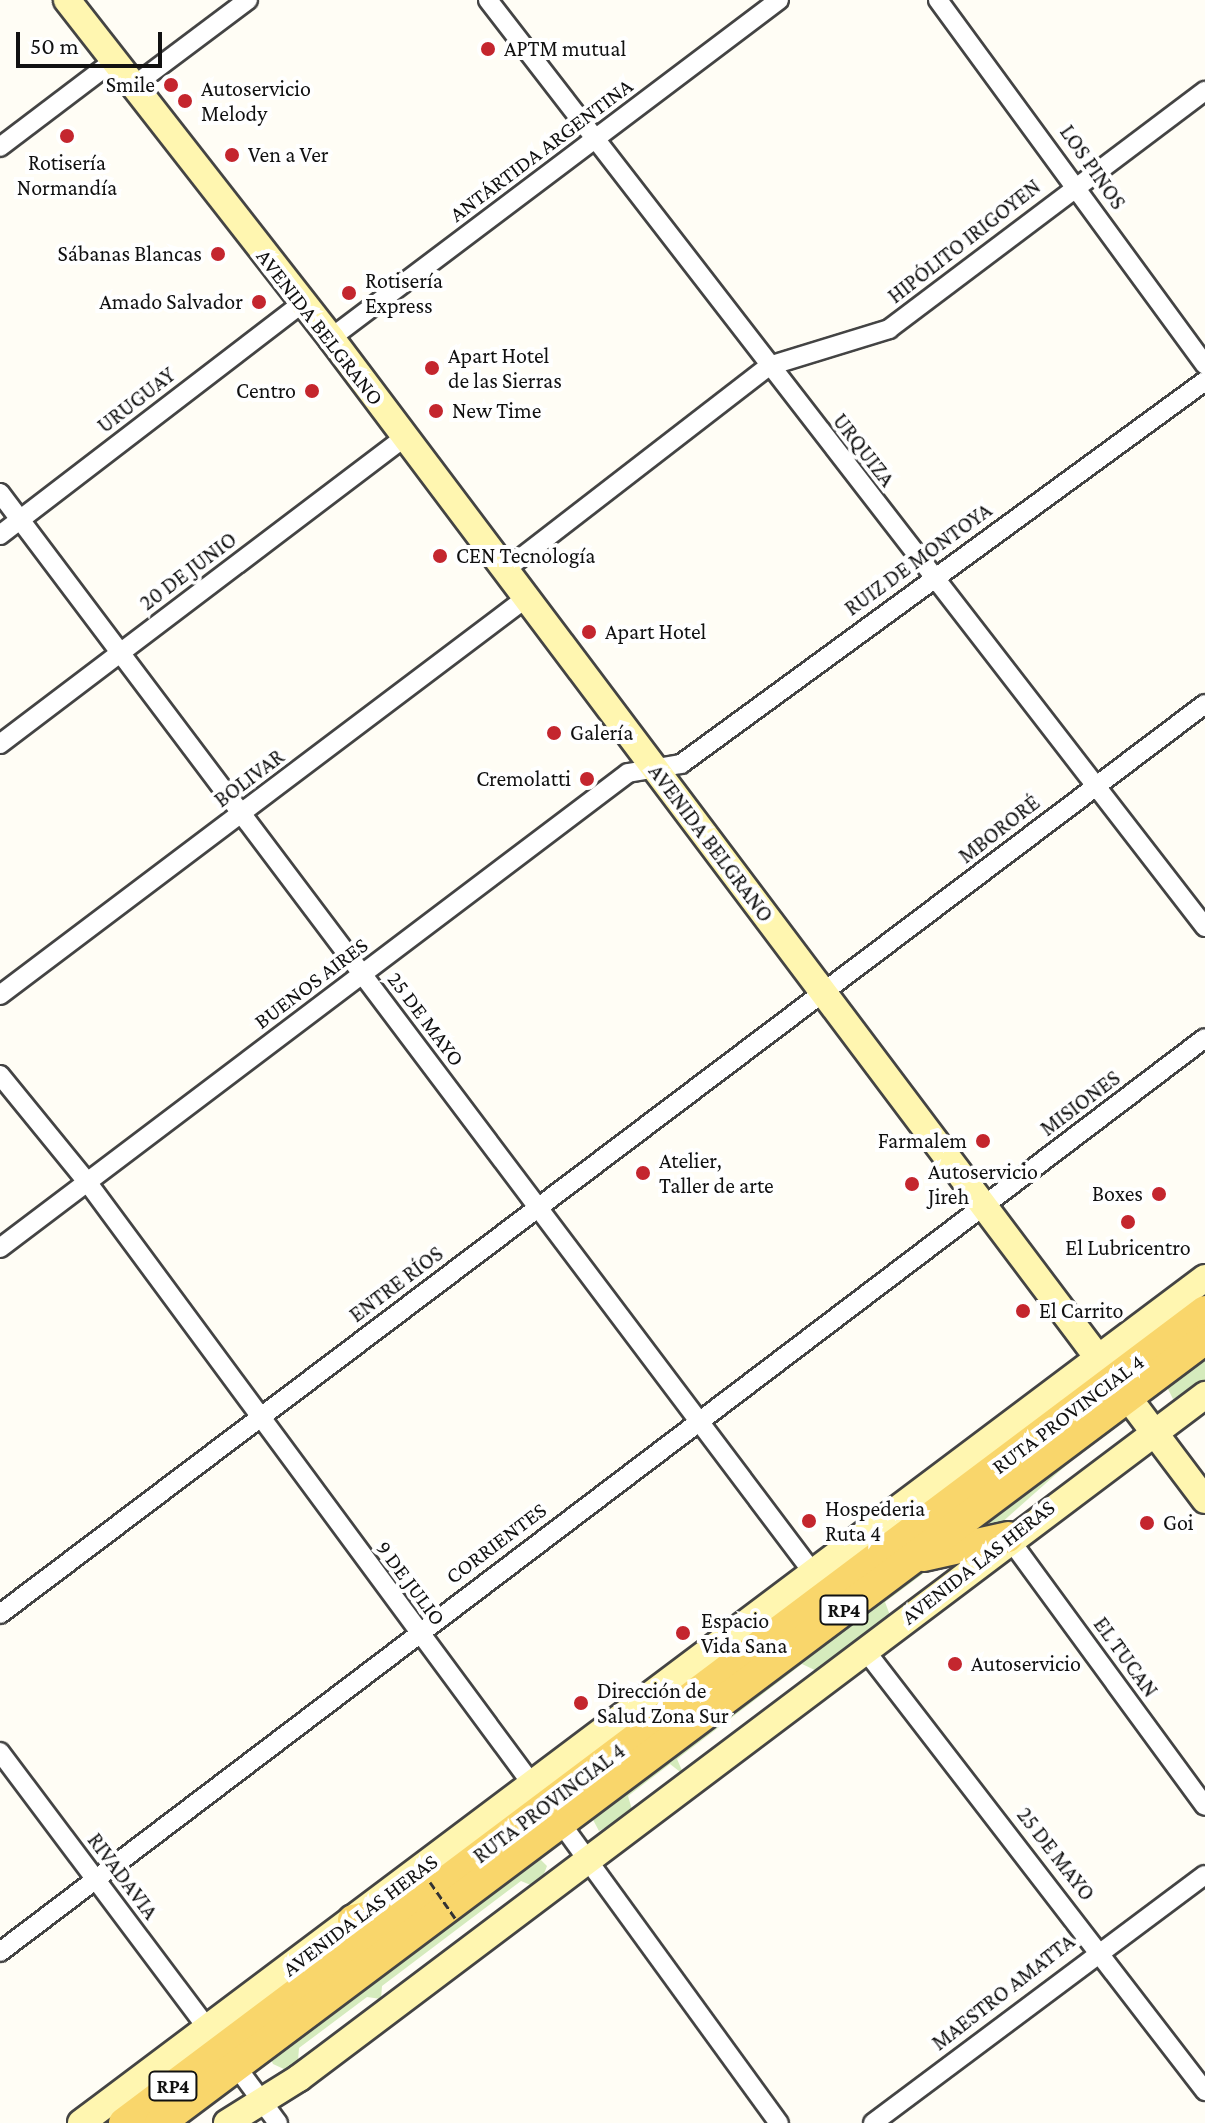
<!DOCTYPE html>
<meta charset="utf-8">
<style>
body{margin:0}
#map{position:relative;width:1205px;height:2123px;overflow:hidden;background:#fffdf5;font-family:"Crimson Pro",serif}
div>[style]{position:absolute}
.green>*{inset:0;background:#d5ebbd}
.roads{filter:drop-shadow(2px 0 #444) drop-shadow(-2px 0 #444) drop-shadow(0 2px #444) drop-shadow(0 -2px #444)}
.street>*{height:18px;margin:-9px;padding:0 9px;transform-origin:9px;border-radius:9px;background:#fff}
.secondary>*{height:26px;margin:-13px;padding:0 13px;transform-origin:13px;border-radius:13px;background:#fff6b0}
.primary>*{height:30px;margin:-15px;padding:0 15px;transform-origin:15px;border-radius:15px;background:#f9d66b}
.path-bridge>*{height:3px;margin-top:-1.5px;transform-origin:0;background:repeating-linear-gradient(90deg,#333 0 8px,transparent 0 12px)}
.dots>*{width:22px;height:22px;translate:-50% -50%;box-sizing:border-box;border:4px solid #fff;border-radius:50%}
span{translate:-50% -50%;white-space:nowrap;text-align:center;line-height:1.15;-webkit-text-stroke:8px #fff;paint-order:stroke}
.shield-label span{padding:2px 6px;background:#fff;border:2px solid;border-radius:6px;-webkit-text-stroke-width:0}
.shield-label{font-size:20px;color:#111;font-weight:700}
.poi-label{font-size:22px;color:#111}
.left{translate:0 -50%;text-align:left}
.right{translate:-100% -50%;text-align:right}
.street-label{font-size:22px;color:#111}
.scale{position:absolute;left:16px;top:32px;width:146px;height:36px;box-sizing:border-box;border:4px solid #111;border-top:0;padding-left:10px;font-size:24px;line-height:28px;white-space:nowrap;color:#111;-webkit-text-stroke:6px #fff;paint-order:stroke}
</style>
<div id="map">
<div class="green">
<i style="clip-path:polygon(1205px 1348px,1205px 1385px,1173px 1399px,1165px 1383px)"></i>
<i style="clip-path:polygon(1106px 1430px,991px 1532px,964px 1530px)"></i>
<i style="clip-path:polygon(973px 1549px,956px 1568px,936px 1564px,885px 1602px,891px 1618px,819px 1672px,802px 1664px,677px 1759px,684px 1775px,670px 1764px,628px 1796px,633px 1813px,599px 1831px,591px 1816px,925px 1560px)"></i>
<i style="clip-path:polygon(537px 1856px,547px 1866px,542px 1879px,533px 1886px,521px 1881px,382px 1986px,381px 1999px,367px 1997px,299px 2048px,298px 2061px,286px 2070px,273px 2064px,270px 2057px)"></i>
</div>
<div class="roads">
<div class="street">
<i style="left:488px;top:0;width:1172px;rotate:52.28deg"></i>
<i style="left:938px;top:0;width:452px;rotate:53.8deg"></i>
<i style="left:132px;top:87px;width:145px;rotate:-36.9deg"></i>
<i style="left:0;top:147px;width:141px;rotate:-37.2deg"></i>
<i style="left:331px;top:338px;width:561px;rotate:-37.03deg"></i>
<i style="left:0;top:493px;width:1353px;rotate:53.02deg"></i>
<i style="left:0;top:535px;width:381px;rotate:-37.5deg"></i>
<i style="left:505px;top:570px;width:334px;rotate:-37.7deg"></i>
<i style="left:769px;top:366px;width:126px;rotate:-17.1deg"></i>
<i style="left:889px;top:329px;width:396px;rotate:-37deg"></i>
<i style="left:0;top:744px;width:508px;rotate:-37.16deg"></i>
<i style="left:0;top:995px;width:659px;rotate:-37.04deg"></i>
<i style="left:0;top:1075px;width:139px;rotate:50.8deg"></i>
<i style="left:88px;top:1183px;width:756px;rotate:53.55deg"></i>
<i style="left:0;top:1248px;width:787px;rotate:-37.1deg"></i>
<i style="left:628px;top:773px;width:54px;rotate:-9.6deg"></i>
<i style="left:681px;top:764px;width:649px;rotate:-36.16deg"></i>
<i style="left:1008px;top:1537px;width:333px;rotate:53.8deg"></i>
<i style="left:0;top:1614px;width:1510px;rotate:-37.06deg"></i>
<i style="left:865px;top:1650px;width:557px;rotate:52.37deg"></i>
<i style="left:0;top:1752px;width:358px;rotate:53.1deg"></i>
<i style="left:555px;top:1815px;width:381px;rotate:54deg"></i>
<i style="left:0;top:1952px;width:1512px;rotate:-37.18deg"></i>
<i style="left:230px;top:2058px;width:81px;rotate:53.6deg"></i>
<i style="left:873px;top:2123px;width:414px;rotate:-36.8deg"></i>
</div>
<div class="secondary">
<i style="left:67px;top:0;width:429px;rotate:52deg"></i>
<i style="left:331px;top:338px;width:1454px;rotate:53.05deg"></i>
<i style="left:81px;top:2123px;width:1406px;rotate:-36.94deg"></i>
<i style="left:227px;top:2123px;width:85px;rotate:-32deg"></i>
<i style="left:299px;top:2078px;width:1135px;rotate:-37.01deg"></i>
</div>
<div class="primary">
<i style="left:923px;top:1556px;width:87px;rotate:-12.6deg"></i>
<i style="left:353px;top:1920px;width:50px;rotate:-13.8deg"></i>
<i style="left:124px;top:2123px;width:1352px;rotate:-36.91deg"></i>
<i style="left:160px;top:2123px;width:1306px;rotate:-36.88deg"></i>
</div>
</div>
<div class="path-bridge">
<i style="left:430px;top:1882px;width:44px;rotate:55.2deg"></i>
</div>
<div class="dots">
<i style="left:488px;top:49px;background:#c4262e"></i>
<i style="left:171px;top:85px;background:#c4262e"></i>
<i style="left:185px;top:101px;background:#c4262e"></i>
<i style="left:67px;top:136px;background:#c4262e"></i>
<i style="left:232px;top:155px;background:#c4262e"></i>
<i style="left:218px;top:254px;background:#c4262e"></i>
<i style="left:349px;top:293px;background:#c4262e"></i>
<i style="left:259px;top:302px;background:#c4262e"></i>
<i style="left:432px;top:368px;background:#c4262e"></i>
<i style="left:312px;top:391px;background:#c4262e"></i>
<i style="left:436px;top:411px;background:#c4262e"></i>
<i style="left:440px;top:556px;background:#c4262e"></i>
<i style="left:589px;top:632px;background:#c4262e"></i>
<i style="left:554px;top:733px;background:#c4262e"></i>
<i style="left:587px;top:779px;background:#c4262e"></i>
<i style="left:983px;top:1141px;background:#c4262e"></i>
<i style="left:643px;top:1173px;background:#c4262e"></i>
<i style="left:912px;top:1184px;background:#c4262e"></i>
<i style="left:1159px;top:1194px;background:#c4262e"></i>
<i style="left:1128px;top:1222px;background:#c4262e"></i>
<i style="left:1023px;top:1311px;background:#c4262e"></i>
<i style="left:809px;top:1521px;background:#c4262e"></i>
<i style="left:1147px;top:1523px;background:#c4262e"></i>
<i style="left:683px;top:1633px;background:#c4262e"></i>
<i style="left:955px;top:1664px;background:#c4262e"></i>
<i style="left:581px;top:1703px;background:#c4262e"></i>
</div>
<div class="shield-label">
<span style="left:844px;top:1610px">RP4</span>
<span style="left:173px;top:2086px">RP4</span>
</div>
<div class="poi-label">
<span class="left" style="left:504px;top:49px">APTM mutual</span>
<span class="right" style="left:155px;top:85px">Smile</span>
<span class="left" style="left:201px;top:101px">Autoservicio<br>Melody</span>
<span class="left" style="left:248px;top:155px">Ven a Ver</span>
<span style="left:67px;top:175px">Rotisería<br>Normandía</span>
<span class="right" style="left:202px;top:254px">Sábanas Blancas</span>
<span class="left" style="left:365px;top:293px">Rotisería<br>Express</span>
<span class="right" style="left:243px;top:302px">Amado Salvador</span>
<span class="left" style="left:448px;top:368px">Apart Hotel<br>de las Sierras</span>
<span class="right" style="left:296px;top:391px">Centro</span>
<span class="left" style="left:452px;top:411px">New Time</span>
<span class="left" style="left:456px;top:556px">CEN Tecnología</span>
<span class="left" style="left:605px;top:632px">Apart Hotel</span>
<span class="left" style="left:570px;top:733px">Galería</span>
<span class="right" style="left:571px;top:779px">Cremolatti</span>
<span class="right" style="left:967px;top:1141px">Farmalem</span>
<span class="left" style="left:659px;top:1173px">Atelier,<br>Taller de arte</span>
<span class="left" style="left:928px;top:1184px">Autoservicio<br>Jireh</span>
<span class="right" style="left:1143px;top:1194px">Boxes</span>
<span style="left:1128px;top:1248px">El Lubricentro</span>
<span class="left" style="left:1039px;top:1311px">El Carrito</span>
<span class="left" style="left:825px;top:1521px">Hospederia<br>Ruta 4</span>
<span class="left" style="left:1163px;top:1523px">Goi</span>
<span class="left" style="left:701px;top:1633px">Espacio<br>Vida Sana</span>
<span class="left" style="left:971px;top:1664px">Autoservicio</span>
<span class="left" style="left:597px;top:1703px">Dirección de<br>Salud Zona Sur</span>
</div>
<div class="street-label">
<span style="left:541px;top:150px;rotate:-37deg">ANTÁRTIDA ARGENTINA</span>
<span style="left:1093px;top:167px;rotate:55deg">LOS PINOS</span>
<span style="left:964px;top:241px;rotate:-38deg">HIPÓLITO IRIGOYEN</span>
<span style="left:320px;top:327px;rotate:52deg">AVENIDA BELGRANO</span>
<span style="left:136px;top:400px;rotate:-38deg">URUGUAY</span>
<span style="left:864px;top:450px;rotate:52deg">URQUIZA</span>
<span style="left:918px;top:559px;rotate:-36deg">RUIZ DE MONTOYA</span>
<span style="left:188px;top:571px;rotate:-37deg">20 DE JUNIO</span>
<span style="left:249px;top:778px;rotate:-37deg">BOLIVAR</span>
<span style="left:999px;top:829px;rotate:-38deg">MBORORÉ</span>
<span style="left:711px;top:843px;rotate:53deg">AVENIDA BELGRANO</span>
<span style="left:311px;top:983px;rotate:-37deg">BUENOS AIRES</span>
<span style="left:426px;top:1019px;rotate:53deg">25 DE MAYO</span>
<span style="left:1080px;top:1103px;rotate:-37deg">MISIONES</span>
<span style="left:396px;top:1284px;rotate:-37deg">ENTRE RÍOS</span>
<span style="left:1068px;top:1414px;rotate:-37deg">RUTA PROVINCIAL 4</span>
<span style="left:496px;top:1543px;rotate:-37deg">CORRIENTES</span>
<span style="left:978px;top:1562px;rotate:-38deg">AVENIDA LAS HERAS</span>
<span style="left:411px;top:1583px;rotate:53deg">9 DE JULIO</span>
<span style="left:1126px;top:1657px;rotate:54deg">EL TUCAN</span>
<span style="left:549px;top:1803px;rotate:-37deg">RUTA PROVINCIAL 4</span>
<span style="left:1056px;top:1854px;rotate:52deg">25 DE MAYO</span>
<span style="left:123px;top:1876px;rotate:53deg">RIVADAVIA</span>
<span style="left:360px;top:1915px;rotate:-37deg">AVENIDA LAS HERAS</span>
<span style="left:1003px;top:1992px;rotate:-38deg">MAESTRO AMATTA</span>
</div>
<div class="scale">50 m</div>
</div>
